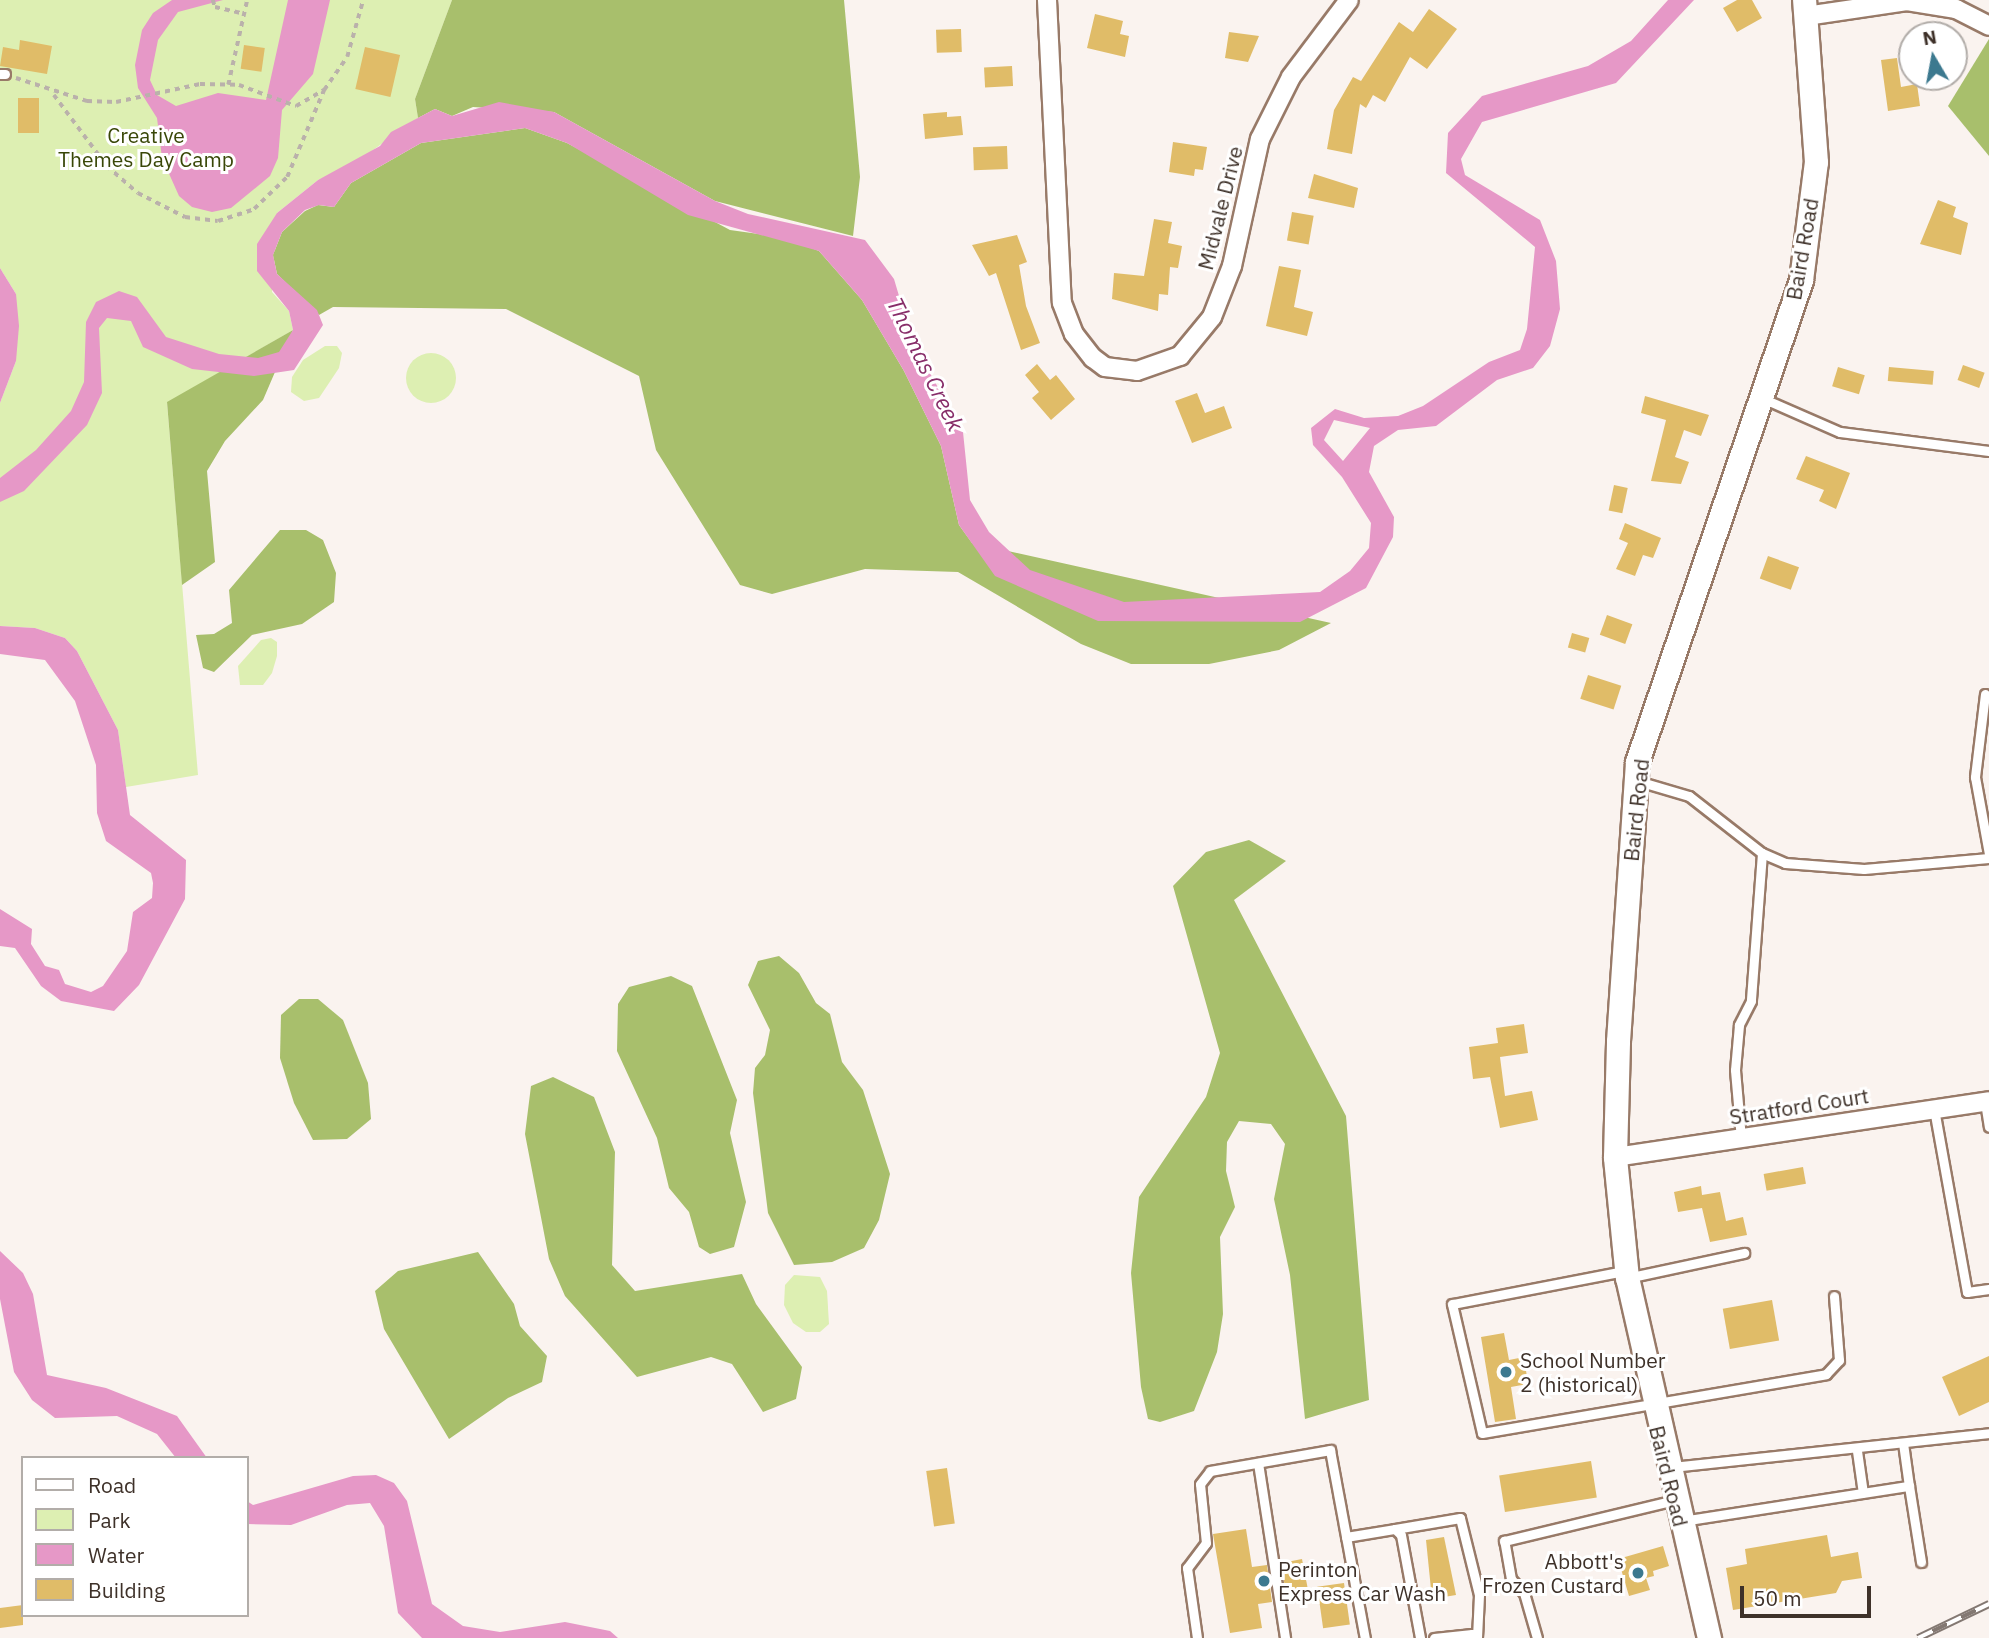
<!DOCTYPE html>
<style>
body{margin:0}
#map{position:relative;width:1989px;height:1638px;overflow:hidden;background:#faf3ef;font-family:"IBM Plex Sans",sans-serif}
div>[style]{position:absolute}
.green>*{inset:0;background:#ddefb2}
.round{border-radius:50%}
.forest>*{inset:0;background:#a8bf6c}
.water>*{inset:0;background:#e698c7}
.building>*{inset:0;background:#e0bc68;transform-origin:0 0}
.path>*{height:3.5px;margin-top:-1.75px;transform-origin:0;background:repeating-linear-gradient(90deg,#bab1ab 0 5px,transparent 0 10px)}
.roads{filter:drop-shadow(2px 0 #987a68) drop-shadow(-2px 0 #987a68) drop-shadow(0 2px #987a68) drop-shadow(0 -2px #987a68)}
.service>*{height:9px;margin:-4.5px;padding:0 4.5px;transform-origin:4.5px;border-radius:4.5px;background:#fff}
.minor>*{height:18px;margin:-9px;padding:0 9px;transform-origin:9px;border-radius:9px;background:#fff}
.tertiary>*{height:23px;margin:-11.5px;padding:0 11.5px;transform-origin:11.5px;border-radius:11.5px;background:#fff}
.rail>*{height:8px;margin-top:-4px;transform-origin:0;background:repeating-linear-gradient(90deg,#fff 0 16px,#837872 0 32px);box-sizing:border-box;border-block:2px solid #837872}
.dots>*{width:19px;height:19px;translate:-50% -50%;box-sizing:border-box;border:4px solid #fff;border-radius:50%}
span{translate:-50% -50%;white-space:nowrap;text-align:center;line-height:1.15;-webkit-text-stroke:6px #fff;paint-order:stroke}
.park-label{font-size:21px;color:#394707}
.street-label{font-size:21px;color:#3e3129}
.poi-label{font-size:21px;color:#3e3129}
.left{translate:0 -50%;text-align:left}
.right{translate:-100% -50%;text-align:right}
.water-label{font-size:23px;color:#872d69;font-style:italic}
.legend{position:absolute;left:21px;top:1456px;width:228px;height:161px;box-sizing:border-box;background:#fff;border:2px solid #b2ada9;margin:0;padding:9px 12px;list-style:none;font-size:21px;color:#3e3129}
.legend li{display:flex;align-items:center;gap:14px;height:35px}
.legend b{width:35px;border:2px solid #b2ada9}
.north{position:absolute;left:1898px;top:21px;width:70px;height:70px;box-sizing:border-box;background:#fff;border:2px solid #b2ada9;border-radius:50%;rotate:350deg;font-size:19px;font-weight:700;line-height:28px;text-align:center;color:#3e3129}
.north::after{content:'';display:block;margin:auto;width:24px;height:32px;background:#3c798f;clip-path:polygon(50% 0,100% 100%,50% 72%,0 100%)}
.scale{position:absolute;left:1740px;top:1586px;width:131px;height:32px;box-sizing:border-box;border:4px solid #3e3129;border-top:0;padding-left:9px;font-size:21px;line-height:24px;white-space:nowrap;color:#3e3129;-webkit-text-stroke:5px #fff;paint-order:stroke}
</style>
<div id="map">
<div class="green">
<i style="clip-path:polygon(0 0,452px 0,415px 99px,418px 118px,352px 165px,318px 180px,277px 213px,272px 292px,289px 311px,293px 330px,167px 403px,198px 775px,126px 787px,118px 730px,77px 651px,65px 638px,35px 628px,0 626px,0 403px,16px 361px,16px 294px,0 268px)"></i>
<i style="clip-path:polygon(325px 346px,337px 346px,342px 353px,339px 368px,319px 398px,304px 401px,291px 392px,292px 377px,303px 360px)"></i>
<i class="round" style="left:406px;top:353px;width:50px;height:50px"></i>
<i style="clip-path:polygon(271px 638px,277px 642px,277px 656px,272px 673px,263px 685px,240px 685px,238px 666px,261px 640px)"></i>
<i style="clip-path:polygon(794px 1275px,820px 1277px,827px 1291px,829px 1324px,820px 1332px,806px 1332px,793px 1323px,784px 1305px,785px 1285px)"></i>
</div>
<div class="forest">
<i style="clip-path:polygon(452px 0,844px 0,860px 177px,853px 236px,715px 201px,554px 112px,473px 107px,452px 116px,435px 109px,418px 118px,415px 99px)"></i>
<i style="clip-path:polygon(1989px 39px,1989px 156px,1948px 106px)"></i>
<i style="clip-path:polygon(525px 128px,567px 143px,730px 230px,786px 238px,819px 251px,862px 300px,904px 371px,941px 446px,959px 525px,972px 543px,1331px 623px,1279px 650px,1209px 664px,1131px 664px,1081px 644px,958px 572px,865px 569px,772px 594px,740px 585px,656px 450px,639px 376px,506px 309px,333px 307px,319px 315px,277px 274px,273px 255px,282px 232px,305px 211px,318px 205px,334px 207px,351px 183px,421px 143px)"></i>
<i style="clip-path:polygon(293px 330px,263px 400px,225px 441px,207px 471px,215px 562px,182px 585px,167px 402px)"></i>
<i style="clip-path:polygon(280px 530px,306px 530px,323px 540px,336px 573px,334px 602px,302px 624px,252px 635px,214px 672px,203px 668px,196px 635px,214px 634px,232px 623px,229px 590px)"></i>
<i style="clip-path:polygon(1249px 840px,1286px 861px,1234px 900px,1346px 1116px,1369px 1400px,1305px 1419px,1290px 1275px,1274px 1199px,1285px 1144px,1271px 1124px,1239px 1121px,1227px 1142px,1226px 1171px,1235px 1207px,1220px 1237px,1223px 1314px,1217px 1352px,1194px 1411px,1160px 1422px,1148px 1419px,1141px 1387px,1131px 1273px,1139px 1197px,1206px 1097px,1220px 1053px,1173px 886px,1206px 852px)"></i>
<i style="clip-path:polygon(779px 956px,799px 973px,816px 1003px,830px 1014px,842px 1062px,863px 1090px,890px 1174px,879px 1220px,864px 1248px,832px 1262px,794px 1265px,768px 1213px,753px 1093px,755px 1068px,765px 1055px,770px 1030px,748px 985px,758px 961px)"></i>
<i style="clip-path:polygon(671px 976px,692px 986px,737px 1100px,730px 1133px,746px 1202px,734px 1247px,710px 1254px,699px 1247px,689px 1212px,669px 1188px,657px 1138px,617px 1051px,618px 1004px,629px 987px)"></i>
<i style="clip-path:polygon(299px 999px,318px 999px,343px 1020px,368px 1083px,371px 1119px,347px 1139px,313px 1140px,294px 1103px,280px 1058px,281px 1015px)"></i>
<i style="clip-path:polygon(553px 1077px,594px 1097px,615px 1152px,612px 1265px,635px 1291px,742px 1274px,756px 1304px,802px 1367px,796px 1399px,763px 1412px,732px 1364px,711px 1357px,637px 1377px,565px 1296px,549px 1259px,525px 1134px,531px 1086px)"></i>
<i style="clip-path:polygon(478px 1252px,514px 1304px,520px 1326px,547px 1356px,542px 1382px,508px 1398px,449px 1439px,384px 1329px,375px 1291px,398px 1271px)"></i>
</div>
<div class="water">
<i style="clip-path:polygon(172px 0,223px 0,178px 12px,158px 40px,150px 80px,157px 95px,176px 106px,218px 93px,266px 100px,288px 0,330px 0,313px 74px,282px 110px,278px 158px,270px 176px,231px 208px,212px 212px,192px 207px,179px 196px,162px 158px,157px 118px,138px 88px,135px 65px,142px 30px,153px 13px)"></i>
<i style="clip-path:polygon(evenodd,1668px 0,1694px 0,1616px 83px,1482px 122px,1461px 159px,1465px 175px,1540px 220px,1556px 261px,1560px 309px,1550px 346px,1533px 368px,1497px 380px,1436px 426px,1398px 430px,1374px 446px,1369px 472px,1394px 517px,1393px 537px,1366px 588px,1300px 622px,1098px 621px,995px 576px,959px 525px,941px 446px,904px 371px,862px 300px,819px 251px,688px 215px,567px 143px,525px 128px,421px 143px,351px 183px,334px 207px,319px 205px,305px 210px,282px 232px,273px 255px,277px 274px,317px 310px,323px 325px,294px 370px,254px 376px,192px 369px,143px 347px,131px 321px,107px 318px,99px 328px,102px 393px,87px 425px,24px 491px,0 502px,0 478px,36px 450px,71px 411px,84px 382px,86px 322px,96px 302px,119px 291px,137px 297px,166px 337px,219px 354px,258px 358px,279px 352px,293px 330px,289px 311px,257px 271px,257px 244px,277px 213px,318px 180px,380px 146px,391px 132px,435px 109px,452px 116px,499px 102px,554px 112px,715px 201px,748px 214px,865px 240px,894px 279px,913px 343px,963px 432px,970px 500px,989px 532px,1030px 570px,1124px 602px,1320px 592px,1350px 571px,1369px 548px,1371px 523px,1342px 477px,1313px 445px,1311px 428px,1335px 409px,1364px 418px,1398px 416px,1423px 406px,1489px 362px,1520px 350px,1527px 329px,1535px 247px,1446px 173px,1448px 133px,1482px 96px,1588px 66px,1631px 41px,1668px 0,1334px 420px,1370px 428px,1343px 461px,1324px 440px,1334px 420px)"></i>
<i style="clip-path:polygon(0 268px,16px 294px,19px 326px,16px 361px,0 403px)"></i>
<i style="clip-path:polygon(0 626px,35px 628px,65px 638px,77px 651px,118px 730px,130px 815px,186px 860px,185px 899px,139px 985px,114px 1011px,61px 1001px,41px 986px,15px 948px,0 946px,0 909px,32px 929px,31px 944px,45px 966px,59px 970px,65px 984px,91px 992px,103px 986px,127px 951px,133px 912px,152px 898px,153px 883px,151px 873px,106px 841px,97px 813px,96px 765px,75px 701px,45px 660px,0 654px)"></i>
<i style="clip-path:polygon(0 1251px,23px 1273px,33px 1294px,47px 1375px,106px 1388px,177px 1416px,207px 1458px,176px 1458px,157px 1434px,117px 1416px,55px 1418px,32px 1400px,14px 1372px,0 1299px)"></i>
<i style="clip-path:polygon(376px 1475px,394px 1483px,407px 1501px,432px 1604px,463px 1626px,500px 1632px,565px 1622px,610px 1631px,618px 1638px,422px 1638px,398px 1613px,384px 1526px,370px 1503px,347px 1505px,291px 1525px,247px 1524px,247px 1501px,253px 1505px,353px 1476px)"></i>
</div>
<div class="building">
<i style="clip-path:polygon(1737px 0,1752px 0,1762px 18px,1737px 32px,1723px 8px)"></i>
<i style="clip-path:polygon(1429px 9px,1457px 29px,1427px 69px,1410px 57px,1385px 102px,1373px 95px,1366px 108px,1360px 104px,1352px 154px,1327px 149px,1334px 110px,1353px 77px,1361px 81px,1399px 22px,1413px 32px)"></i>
<i style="clip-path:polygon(1095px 14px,1123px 21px,1120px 34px,1129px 36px,1125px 57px,1087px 48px)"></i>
<i style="left:961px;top:29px;width:23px;height:25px;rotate:88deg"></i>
<i style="clip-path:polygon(1229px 32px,1259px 36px,1248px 62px,1225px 58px)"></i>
<i style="clip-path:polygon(20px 40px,52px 46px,47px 74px,0 66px,3px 47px,19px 50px)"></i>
<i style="left:244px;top:45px;width:21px;height:24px;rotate:8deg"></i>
<i style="left:365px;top:47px;width:36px;height:43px;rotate:13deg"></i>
<i style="clip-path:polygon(1897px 58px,1901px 87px,1917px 84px,1920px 106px,1888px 111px,1881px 60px)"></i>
<i style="left:1012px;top:66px;width:20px;height:28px;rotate:87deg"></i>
<i style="left:18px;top:98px;width:21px;height:35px"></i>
<i style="clip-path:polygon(947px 112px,947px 117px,961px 116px,963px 135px,925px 139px,923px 114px)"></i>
<i style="clip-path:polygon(1173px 142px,1207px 147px,1203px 170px,1195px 169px,1194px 176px,1169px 172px)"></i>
<i style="left:1007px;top:146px;width:23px;height:34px;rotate:88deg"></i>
<i style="clip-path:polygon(1314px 174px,1358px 188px,1354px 208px,1308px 198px)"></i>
<i style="clip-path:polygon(1938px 200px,1956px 207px,1953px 217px,1968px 223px,1961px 255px,1920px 244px)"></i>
<i style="left:1292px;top:212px;width:22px;height:29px;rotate:10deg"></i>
<i style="clip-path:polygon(1154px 219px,1172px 222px,1168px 243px,1182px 246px,1178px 268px,1170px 267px,1168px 295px,1159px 294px,1158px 311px,1112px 299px,1114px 273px,1144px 276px)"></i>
<i style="clip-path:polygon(1017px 235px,1027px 262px,1019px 265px,1026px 306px,1040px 343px,1021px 350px,996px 273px,989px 276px,972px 245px)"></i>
<i style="clip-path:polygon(1279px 266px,1301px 270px,1294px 307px,1313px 312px,1307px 336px,1266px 326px)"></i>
<i style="clip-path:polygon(1037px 364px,1050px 380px,1056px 375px,1075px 399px,1051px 420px,1032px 398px,1039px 392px,1025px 375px)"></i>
<i style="left:1963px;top:365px;width:23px;height:16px;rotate:20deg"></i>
<i style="left:1838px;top:367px;width:28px;height:20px;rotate:17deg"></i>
<i style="left:1889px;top:367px;width:45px;height:14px;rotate:5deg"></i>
<i style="clip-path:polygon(1197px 393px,1205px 413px,1224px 406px,1232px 428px,1192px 443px,1175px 401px)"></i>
<i style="clip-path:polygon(1645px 396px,1709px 415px,1701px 436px,1684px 430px,1675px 457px,1689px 462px,1681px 484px,1651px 481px,1666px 420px,1641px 413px)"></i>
<i style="clip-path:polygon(1806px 456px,1850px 473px,1836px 509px,1819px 501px,1824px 490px,1796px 479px)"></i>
<i style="left:1614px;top:485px;width:14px;height:26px;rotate:12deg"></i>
<i style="clip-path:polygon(1625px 523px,1661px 538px,1653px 558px,1643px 555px,1635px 576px,1616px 569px,1628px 543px,1619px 539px)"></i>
<i style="left:1768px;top:556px;width:33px;height:24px;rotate:20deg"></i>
<i style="left:1607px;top:615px;width:27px;height:21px;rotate:20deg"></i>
<i style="left:1572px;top:633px;width:18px;height:15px;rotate:16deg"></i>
<i style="left:1588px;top:675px;width:35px;height:25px;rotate:18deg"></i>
<i style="clip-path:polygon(1524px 1024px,1528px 1053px,1500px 1057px,1505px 1096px,1532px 1091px,1538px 1120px,1500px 1128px,1490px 1077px,1473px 1079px,1469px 1047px,1498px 1043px,1496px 1028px)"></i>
<i style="left:1803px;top:1167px;width:17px;height:40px;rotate:80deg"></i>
<i style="clip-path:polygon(1701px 1186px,1702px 1195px,1720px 1192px,1726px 1221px,1743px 1217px,1747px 1235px,1710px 1242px,1702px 1208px,1678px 1212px,1674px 1192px)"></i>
<i style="left:1772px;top:1300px;width:41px;height:50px;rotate:80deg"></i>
<i style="clip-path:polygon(1504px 1333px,1509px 1360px,1524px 1357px,1528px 1384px,1511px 1387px,1516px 1419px,1495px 1422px,1481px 1337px)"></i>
<i style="clip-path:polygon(1989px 1356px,1989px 1402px,1959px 1416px,1942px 1377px)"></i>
<i style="left:1591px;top:1461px;width:37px;height:93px;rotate:81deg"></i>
<i style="left:947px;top:1468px;width:56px;height:21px;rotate:82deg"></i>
<i style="clip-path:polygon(1246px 1529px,1252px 1567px,1267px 1565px,1272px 1602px,1258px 1604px,1262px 1628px,1230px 1633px,1213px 1534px)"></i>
<i style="clip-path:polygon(1827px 1535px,1831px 1557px,1858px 1552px,1862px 1578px,1842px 1581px,1836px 1593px,1733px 1610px,1726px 1568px,1747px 1564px,1745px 1549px)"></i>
<i style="clip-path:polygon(1444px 1537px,1456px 1595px,1432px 1599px,1426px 1540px)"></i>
<i style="clip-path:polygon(1663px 1546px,1669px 1566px,1653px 1571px,1654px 1576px,1646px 1578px,1650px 1590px,1629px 1596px,1618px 1559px)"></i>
<i style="left:1302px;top:1559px;width:37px;height:22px;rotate:79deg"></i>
<i style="left:1344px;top:1583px;width:42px;height:27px;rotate:82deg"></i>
<i style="clip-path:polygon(23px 1605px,23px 1625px,0 1628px,0 1608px)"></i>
</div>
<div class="path">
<i style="left:213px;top:0;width:7px;rotate:74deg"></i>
<i style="left:215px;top:7px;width:31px;rotate:13deg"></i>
<i style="left:16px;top:78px;width:75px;rotate:17.9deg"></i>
<i style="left:87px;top:101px;width:29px;rotate:2deg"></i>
<i style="left:116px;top:102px;width:86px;rotate:-12.1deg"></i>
<i style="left:200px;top:84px;width:39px;rotate:1deg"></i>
<i style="left:239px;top:85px;width:61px;rotate:20.2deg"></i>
<i style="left:296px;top:106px;width:32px;rotate:-30deg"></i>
<i style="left:324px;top:90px;width:40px;rotate:-55.1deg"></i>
<i style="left:347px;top:57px;width:59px;rotate:-74.3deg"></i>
<i style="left:228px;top:85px;width:87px;rotate:-77.4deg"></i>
<i style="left:54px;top:95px;width:89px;rotate:53.3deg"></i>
<i style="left:107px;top:166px;width:41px;rotate:41.1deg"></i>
<i style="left:138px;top:193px;width:53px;rotate:27.1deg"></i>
<i style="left:185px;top:217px;width:33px;rotate:7deg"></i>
<i style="left:218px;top:221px;width:38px;rotate:-18deg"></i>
<i style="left:254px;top:209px;width:46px;rotate:-44.1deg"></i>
<i style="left:287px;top:177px;width:95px;rotate:-67deg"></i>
</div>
<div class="roads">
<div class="service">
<i style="left:0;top:74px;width:5px"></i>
<i style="left:1762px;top:398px;width:85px;rotate:23.6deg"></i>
<i style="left:1840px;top:432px;width:150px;rotate:7.3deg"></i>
<i style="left:1985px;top:694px;width:84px;rotate:96.9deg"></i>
<i style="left:1975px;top:777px;width:78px;rotate:79.7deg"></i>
<i style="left:1638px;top:781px;width:53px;rotate:16.4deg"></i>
<i style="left:1689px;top:796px;width:93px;rotate:38deg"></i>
<i style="left:1762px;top:853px;width:148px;rotate:94.3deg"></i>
<i style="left:1751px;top:1001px;width:27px;rotate:117deg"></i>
<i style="left:1739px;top:1025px;width:45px;rotate:95.1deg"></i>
<i style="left:1735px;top:1070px;width:68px;rotate:85deg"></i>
<i style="left:1762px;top:853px;width:25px;rotate:23deg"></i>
<i style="left:1785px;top:863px;width:79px;rotate:4.3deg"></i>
<i style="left:1864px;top:869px;width:125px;rotate:-5deg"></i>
<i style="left:1985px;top:1102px;width:25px;rotate:81deg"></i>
<i style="left:1934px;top:1109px;width:186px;rotate:79.8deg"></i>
<i style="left:1967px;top:1292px;width:22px;rotate:-8deg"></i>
<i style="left:1624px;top:1271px;width:175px;rotate:169.1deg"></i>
<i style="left:1452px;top:1304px;width:132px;rotate:76.9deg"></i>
<i style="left:1482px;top:1433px;width:349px;rotate:-9.7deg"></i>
<i style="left:1826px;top:1374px;width:19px;rotate:-47deg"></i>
<i style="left:1839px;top:1360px;width:64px;rotate:-94.5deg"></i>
<i style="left:1627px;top:1278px;width:120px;rotate:-12.1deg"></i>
<i style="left:1903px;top:1443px;width:43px;rotate:82.1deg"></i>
<i style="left:1857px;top:1451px;width:42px;rotate:81.9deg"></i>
<i style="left:1258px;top:1463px;width:177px;rotate:81.2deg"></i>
<i style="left:1672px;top:1467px;width:319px;rotate:-6.1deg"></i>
<i style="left:1682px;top:1521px;width:230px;rotate:-8.8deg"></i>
<i style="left:1909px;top:1486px;width:77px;rotate:81deg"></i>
<i style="left:1395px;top:1529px;width:66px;rotate:-9.6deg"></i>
<i style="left:1460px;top:1518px;width:79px;rotate:76.1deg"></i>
<i style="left:1479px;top:1595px;width:43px;rotate:92.7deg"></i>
<i style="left:1346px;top:1537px;width:50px;rotate:-9.3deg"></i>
<i style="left:1395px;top:1529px;width:8px;rotate:45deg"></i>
<i style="left:1401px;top:1535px;width:105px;rotate:79.5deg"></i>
<i style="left:1197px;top:1638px;width:71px;rotate:-98.1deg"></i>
<i style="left:1187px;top:1568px;width:31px;rotate:-53deg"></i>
<i style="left:1206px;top:1543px;width:59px;rotate:-95.8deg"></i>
<i style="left:1200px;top:1484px;width:16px;rotate:-52deg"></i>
<i style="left:1210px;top:1471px;width:122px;rotate:-9.9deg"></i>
<i style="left:1330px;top:1450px;width:191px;rotate:79.5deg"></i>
<i style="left:1434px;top:1638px;width:38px;rotate:-6deg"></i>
<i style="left:1472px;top:1634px;width:6px;rotate:39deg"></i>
<i style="left:1537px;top:1638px;width:47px;rotate:-106.1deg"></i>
<i style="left:1524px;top:1593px;width:19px;rotate:-133deg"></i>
<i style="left:1511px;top:1579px;width:39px;rotate:-100deg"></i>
<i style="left:1504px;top:1541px;width:176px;rotate:-13.5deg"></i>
</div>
<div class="minor">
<i style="left:1047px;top:0;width:303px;rotate:87.2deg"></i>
<i style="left:1062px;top:303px;width:33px;rotate:69deg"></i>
<i style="left:1074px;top:334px;width:31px;rotate:52deg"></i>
<i style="left:1093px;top:358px;width:15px;rotate:37deg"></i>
<i style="left:1105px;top:367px;width:32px;rotate:7deg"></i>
<i style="left:1137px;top:371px;width:46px;rotate:-19.2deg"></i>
<i style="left:1180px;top:356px;width:50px;rotate:-50.6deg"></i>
<i style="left:1212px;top:317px;width:55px;rotate:-68.6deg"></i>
<i style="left:1232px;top:266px;width:130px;rotate:-77.6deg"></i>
<i style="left:1260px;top:139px;width:69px;rotate:-63.4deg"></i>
<i style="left:1291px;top:77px;width:96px;rotate:-53deg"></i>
<i style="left:1806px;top:16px;width:102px;rotate:-8.4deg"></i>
<i style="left:1907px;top:1px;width:50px;rotate:9.3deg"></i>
<i style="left:1956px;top:9px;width:37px;rotate:27deg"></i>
<i style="left:1615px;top:1157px;width:378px;rotate:-8.5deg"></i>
</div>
<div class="tertiary">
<i style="left:1709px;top:1638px;width:369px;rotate:-102.8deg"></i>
<i style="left:1627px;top:1278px;width:122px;rotate:-95.7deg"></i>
<i style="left:1615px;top:1157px;width:116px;rotate:-88.5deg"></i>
<i style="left:1618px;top:1041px;width:280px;rotate:-86.1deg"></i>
<i style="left:1637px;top:762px;width:509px;rotate:-71.21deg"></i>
<i style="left:1801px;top:280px;width:119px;rotate:-82.8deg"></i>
<i style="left:1816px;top:162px;width:162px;rotate:-94.2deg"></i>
</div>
</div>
<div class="rail">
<i style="left:1918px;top:1638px;width:79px;rotate:-25.6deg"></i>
</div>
<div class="dots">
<i style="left:1506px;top:1372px;background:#3c798f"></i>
<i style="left:1638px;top:1573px;background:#3c798f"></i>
<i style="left:1264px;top:1581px;background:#3c798f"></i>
</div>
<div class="park-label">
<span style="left:146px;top:147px">Creative<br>Themes Day Camp</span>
</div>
<div class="street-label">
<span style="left:1220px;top:208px;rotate:-76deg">Midvale Drive</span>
<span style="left:1802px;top:249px;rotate:-80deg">Baird Road</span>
<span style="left:1636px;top:810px;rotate:-84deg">Baird Road</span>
<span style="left:1799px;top:1106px;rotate:-9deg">Stratford Court</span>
<span style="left:1669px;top:1476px;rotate:76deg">Baird Road</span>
</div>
<div class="poi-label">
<span class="left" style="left:1520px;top:1372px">School Number<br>2 (historical)</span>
<span class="right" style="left:1624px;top:1573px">Abbott's<br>Frozen Custard</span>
<span class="left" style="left:1278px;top:1581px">Perinton<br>Express Car Wash</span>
</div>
<div class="water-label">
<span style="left:926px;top:364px;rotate:64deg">Thomas Creek</span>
</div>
<ul class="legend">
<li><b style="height:9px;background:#fff"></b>Road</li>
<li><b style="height:19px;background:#ddefb2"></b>Park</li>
<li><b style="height:19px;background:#e698c7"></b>Water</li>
<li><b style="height:19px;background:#e0bc68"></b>Building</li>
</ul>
<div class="north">N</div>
<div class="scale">50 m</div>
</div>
